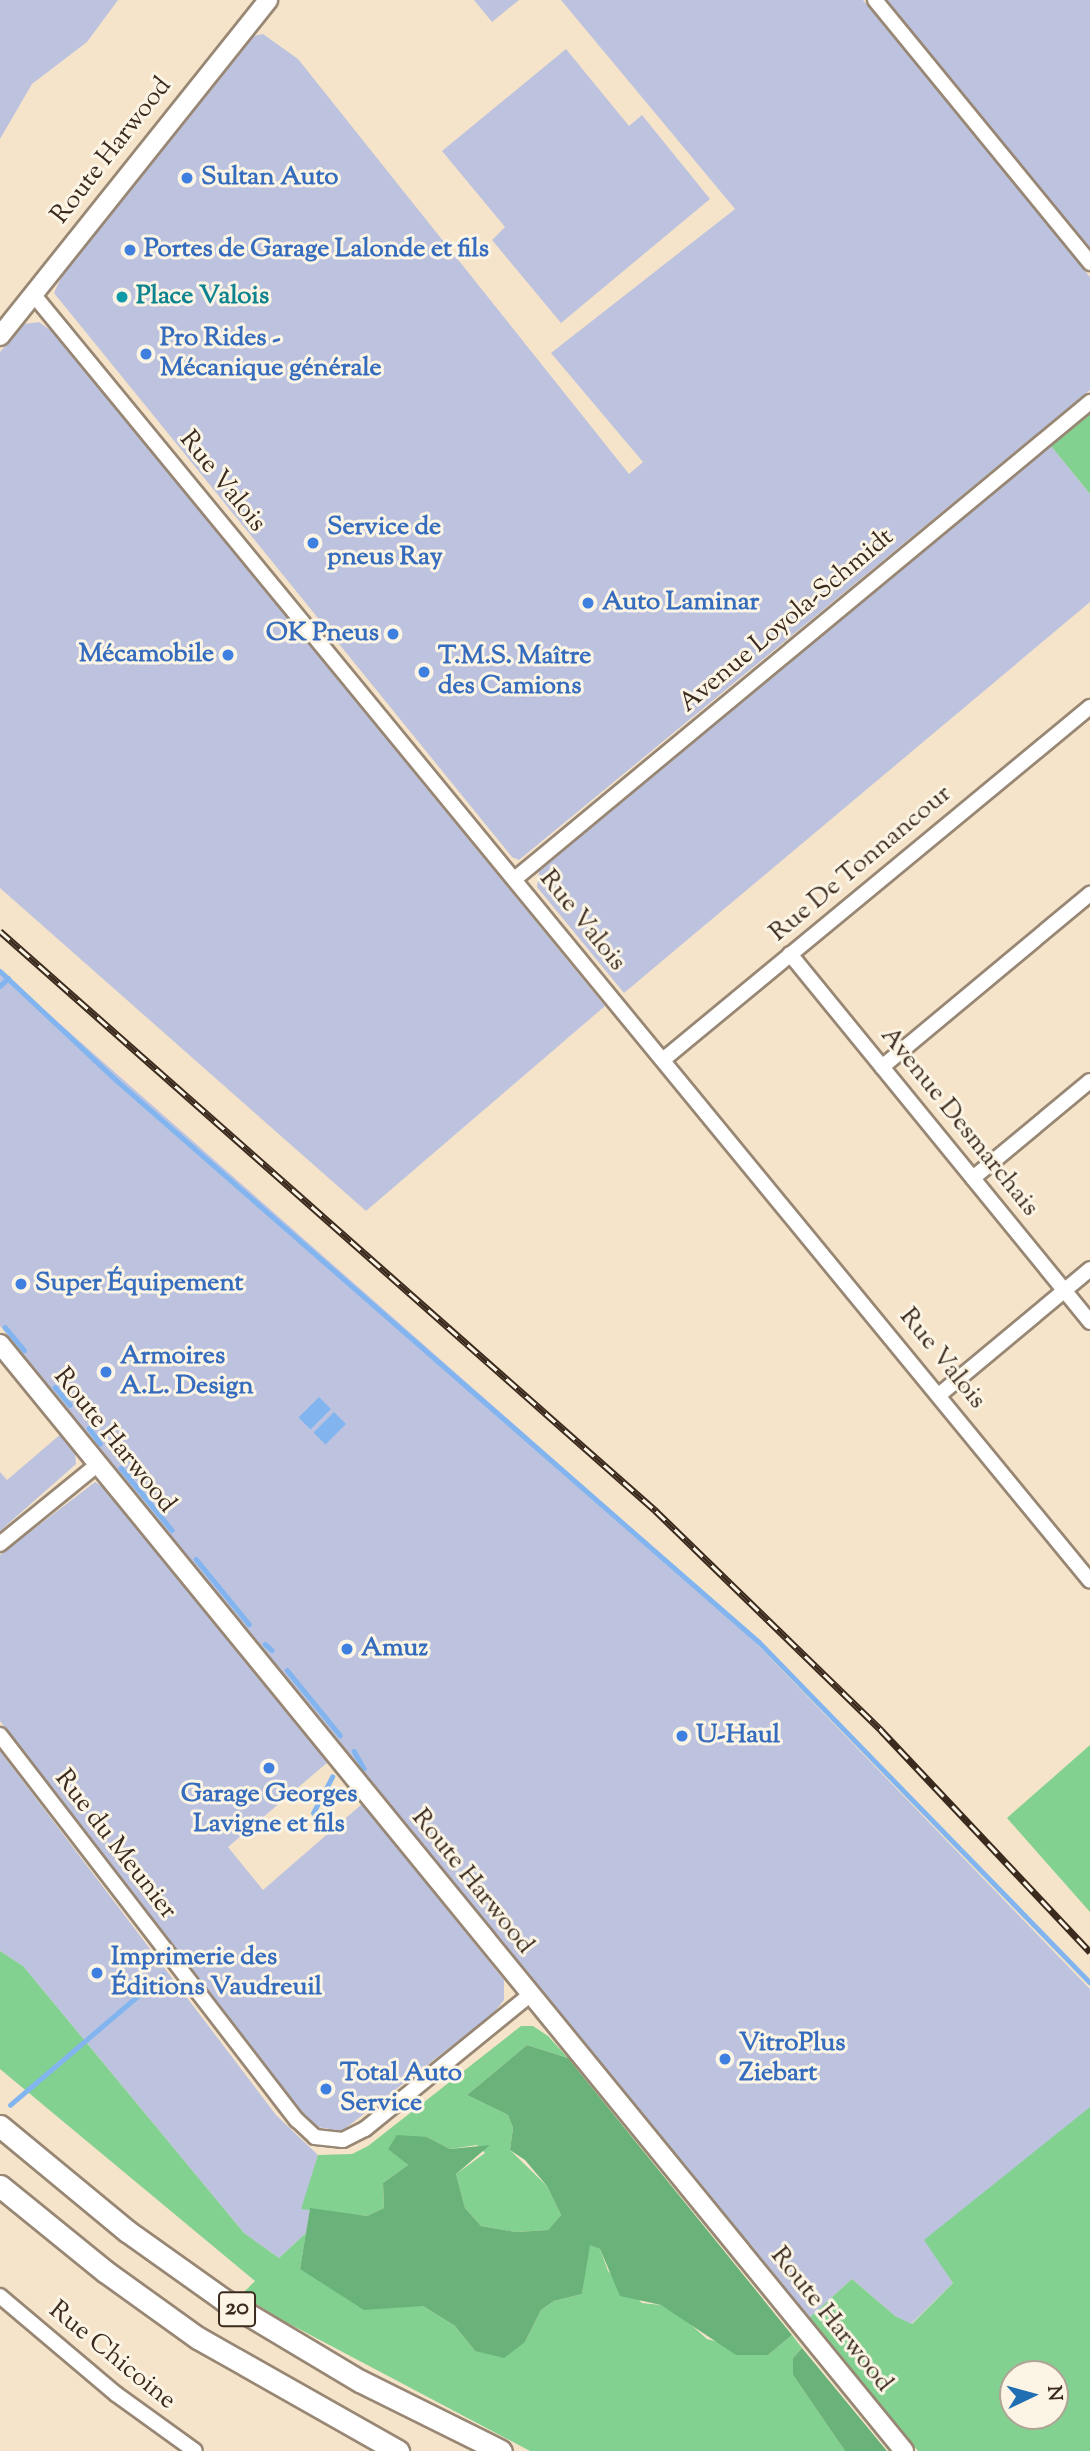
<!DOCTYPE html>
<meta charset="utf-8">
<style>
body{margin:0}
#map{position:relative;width:1090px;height:2451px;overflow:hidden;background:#f6e4ca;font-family:"Sorts Mill Goudy",serif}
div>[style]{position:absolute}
.industrial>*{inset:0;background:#bdc3de}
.green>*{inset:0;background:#82d191}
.forest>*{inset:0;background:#69b37b}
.water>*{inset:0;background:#82b5ef;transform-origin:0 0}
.stream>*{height:4.5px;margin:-2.25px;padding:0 2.25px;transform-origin:2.25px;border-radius:2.25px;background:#82b5ef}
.roads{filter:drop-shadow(2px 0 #988774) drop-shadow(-2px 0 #988774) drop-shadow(0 2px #988774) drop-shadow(0 -2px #988774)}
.minor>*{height:14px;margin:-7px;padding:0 7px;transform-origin:7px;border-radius:7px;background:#fff}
.major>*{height:18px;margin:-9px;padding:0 9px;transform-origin:9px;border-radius:9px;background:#fff}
.highway>*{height:21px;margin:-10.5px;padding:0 10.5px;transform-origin:10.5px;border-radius:10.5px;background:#fff}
.rail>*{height:7px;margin-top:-3.5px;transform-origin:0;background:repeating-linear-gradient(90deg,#fcf5e5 0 13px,#3b2a1e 0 26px);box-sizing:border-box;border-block:2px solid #3b2a1e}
.dots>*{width:19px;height:19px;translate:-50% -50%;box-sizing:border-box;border:4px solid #fcf5e5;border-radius:50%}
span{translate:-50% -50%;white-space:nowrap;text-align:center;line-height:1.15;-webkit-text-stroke:6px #fcf5e5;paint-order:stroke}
.shield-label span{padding:2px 5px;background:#fcf5e5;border:2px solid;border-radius:5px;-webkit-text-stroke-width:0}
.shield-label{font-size:24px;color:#3b2a1e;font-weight:700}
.street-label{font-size:26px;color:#3b2a1e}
.shop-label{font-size:26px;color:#366cbe;font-weight:700}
.left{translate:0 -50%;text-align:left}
.right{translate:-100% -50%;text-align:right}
.culture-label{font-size:26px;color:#0d838f;font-weight:700}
.north{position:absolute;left:999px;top:2360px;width:70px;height:70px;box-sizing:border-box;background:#fcf5e5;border:2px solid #afa495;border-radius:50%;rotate:85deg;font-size:19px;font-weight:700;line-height:28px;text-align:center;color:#3b2a1e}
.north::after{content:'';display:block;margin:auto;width:24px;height:32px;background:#1f6fb2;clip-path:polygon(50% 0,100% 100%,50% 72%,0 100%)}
</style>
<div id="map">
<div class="industrial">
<i style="clip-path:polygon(0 0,118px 0,87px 42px,32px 84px,0 139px)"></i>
<i style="clip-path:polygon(474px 0,519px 0,492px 22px)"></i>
<i style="clip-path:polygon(561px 0,863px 0,1090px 277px,1090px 390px,519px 860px,512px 857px,54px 293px,63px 273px,240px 49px,250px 37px,263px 34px,298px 59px,629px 474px,643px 462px,551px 353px,735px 209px)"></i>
<i style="clip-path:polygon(886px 0,1090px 0,1090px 249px,1027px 173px)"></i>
<i style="clip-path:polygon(566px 49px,629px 126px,642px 115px,710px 199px,561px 323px,492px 240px,505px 227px,442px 151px)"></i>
<i style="clip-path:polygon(39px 322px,53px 332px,605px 1006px,366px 1211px,0 888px,0 352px,24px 324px)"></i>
<i style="clip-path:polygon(1051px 446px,1090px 494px,1090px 602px,624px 993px,537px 887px,539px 871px)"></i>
<i style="clip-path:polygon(0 971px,720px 1606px,1090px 1989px,1090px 2118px,925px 2240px,953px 2283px,911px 2324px,895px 2316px,852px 2279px,808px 2319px,0 1326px)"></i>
<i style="clip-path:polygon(62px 1433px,75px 1453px,76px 1464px,0 1531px,0 1472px,7px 1480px)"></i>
<i style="clip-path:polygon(95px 1482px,108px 1490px,328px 1762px,228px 1847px,263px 1890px,362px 1804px,504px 1980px,504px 2000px,493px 2014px,342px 2131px,317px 2127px,299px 2110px,0 1721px,0 1555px)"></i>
<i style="clip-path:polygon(0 1751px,276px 2115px,318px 2155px,302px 2209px,310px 2208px,306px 2233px,279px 2258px,244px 2233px,23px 1966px,0 1951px)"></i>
</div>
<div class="green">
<i style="clip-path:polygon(1090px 414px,1090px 494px,1051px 446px)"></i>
<i style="clip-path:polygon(1090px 1745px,1090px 1912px,1007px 1818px)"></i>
<i style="clip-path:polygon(0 1951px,23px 1966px,244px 2233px,279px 2258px,306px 2233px,300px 2269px,384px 2305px,423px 2306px,455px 2326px,475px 2351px,525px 2342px,541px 2310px,554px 2301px,582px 2294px,589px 2244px,600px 2249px,608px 2271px,642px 2303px,661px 2305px,680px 2315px,707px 2339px,768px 2355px,792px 2335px,802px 2348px,793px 2358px,793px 2375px,845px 2451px,530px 2451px,284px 2321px,241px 2295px,255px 2281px,0 2069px)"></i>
<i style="clip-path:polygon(521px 2026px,533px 2026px,548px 2036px,568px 2058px,527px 2045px,467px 2095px,508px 2115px,513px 2128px,510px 2150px,547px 2186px,561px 2215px,548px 2230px,516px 2232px,481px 2226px,465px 2208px,456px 2174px,485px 2153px,477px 2145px,450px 2149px,427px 2137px,388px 2148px,408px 2165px,383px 2183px,384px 2208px,367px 2216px,301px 2209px,318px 2155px,352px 2154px,368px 2146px)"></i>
<i style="clip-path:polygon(evenodd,1090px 2107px,1090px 2451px,918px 2451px,808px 2319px,852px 2279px,895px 2316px,912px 2324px,953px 2283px,924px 2240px,1090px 2107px,1013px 2374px,1055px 2374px,1055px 2416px,1013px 2416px,1013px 2374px)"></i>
</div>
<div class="forest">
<i style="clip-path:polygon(527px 2045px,568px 2058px,792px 2335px,768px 2355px,736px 2355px,661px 2305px,620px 2296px,600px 2249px,590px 2245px,582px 2294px,554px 2301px,541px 2310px,525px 2342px,504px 2358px,475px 2351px,455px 2326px,423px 2306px,364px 2310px,300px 2269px,310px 2208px,367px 2216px,384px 2208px,383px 2183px,408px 2165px,388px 2149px,397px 2135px,427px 2137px,450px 2149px,490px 2145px,456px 2174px,465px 2208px,481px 2226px,516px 2232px,548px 2230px,561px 2215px,547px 2186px,525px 2160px,510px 2150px,513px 2128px,508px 2115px,467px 2095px)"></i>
<i style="clip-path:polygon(802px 2348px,887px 2451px,845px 2451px,793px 2375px,793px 2358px)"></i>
</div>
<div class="water">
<i style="left:319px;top:1397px;width:17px;height:29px;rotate:45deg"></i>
<i style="left:334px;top:1412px;width:17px;height:29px;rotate:45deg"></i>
</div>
<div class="stream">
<i style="left:0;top:971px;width:158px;rotate:43.2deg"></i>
<i style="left:115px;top:1079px;width:855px;rotate:41.16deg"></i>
<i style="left:759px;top:1642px;width:475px;rotate:45.8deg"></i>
<i style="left:0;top:986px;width:11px;rotate:-45deg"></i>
<i style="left:5px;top:1327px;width:30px;rotate:50deg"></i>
<i style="left:55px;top:1387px;width:23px;rotate:50deg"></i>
<i style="left:89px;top:1428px;width:19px;rotate:54deg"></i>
<i style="left:121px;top:1468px;width:80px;rotate:50.6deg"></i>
<i style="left:196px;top:1559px;width:84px;rotate:50.8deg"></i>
<i style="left:265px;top:1644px;width:9px;rotate:41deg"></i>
<i style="left:287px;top:1670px;width:84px;rotate:50.8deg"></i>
<i style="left:354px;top:1751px;width:20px;rotate:60deg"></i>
<i style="left:313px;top:1813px;width:41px;rotate:-62.2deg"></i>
<i style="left:10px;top:2105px;width:200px;rotate:-40.5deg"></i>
</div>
<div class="roads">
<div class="minor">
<i style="left:875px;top:0;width:340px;rotate:50.7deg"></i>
<i style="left:33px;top:294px;width:1665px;rotate:50.6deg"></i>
<i style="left:516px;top:878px;width:746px;rotate:-39.67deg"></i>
<i style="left:790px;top:954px;width:475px;rotate:50.8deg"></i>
<i style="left:664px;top:1059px;width:553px;rotate:-39.57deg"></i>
<i style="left:882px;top:1067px;width:271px;rotate:-39.8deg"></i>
<i style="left:973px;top:1178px;width:152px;rotate:-39.7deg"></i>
<i style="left:939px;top:1395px;width:197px;rotate:-39.8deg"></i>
<i style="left:0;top:1544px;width:127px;rotate:-39.2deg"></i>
<i style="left:0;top:1735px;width:486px;rotate:52.4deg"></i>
<i style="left:297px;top:2120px;width:25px;rotate:43deg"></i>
<i style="left:315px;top:2137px;width:28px;rotate:6deg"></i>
<i style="left:343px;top:2140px;width:25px;rotate:-27deg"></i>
<i style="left:365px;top:2129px;width:213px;rotate:-39.1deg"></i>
<i style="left:0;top:2296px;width:152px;rotate:40.2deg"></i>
<i style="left:116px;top:2394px;width:97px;rotate:35.8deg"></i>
</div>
<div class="major">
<i style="left:0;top:336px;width:430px;rotate:-51.4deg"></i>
<i style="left:0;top:1344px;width:1429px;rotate:50.76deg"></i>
</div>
<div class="highway">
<i style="left:0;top:2126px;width:165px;rotate:39.6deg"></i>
<i style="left:127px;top:2231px;width:119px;rotate:35.4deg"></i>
<i style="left:224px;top:2300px;width:158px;rotate:30.8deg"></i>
<i style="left:360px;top:2381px;width:157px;rotate:26.4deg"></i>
<i style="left:0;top:2186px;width:136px;rotate:39.1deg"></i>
<i style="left:106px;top:2272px;width:113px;rotate:35.7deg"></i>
<i style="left:198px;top:2338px;width:230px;rotate:29.5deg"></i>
</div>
</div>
<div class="rail">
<i style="left:0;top:931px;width:876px;rotate:41.48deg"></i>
<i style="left:656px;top:1511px;width:314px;rotate:44.2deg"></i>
<i style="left:881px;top:1730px;width:305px;rotate:46.7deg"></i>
</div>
<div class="dots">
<i style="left:187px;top:178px;background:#3f7fe0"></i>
<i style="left:130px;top:250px;background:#3f7fe0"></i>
<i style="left:122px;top:297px;background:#0f9aa8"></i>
<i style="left:146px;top:354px;background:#3f7fe0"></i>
<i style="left:313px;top:543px;background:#3f7fe0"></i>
<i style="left:588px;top:603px;background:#3f7fe0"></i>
<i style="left:393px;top:634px;background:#3f7fe0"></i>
<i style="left:228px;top:655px;background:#3f7fe0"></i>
<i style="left:424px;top:672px;background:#3f7fe0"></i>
<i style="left:21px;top:1284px;background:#3f7fe0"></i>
<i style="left:106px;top:1372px;background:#3f7fe0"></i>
<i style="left:347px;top:1649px;background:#3f7fe0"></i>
<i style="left:682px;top:1736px;background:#3f7fe0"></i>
<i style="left:269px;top:1768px;background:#3f7fe0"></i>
<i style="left:97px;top:1973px;background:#3f7fe0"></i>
<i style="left:725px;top:2059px;background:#3f7fe0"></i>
<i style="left:326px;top:2089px;background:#3f7fe0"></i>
</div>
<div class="shield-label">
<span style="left:237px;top:2309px">20</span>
</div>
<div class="street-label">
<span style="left:112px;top:151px;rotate:-52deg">Route Harwood</span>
<span style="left:222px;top:482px;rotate:51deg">Rue Valois</span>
<span style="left:787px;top:621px;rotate:-40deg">Avenue Loyola-Schmidt</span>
<span style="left:861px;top:864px;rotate:-40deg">Rue De Tonnancour</span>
<span style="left:582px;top:921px;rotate:51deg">Rue Valois</span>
<span style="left:959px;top:1122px;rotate:51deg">Avenue Desmarchais</span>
<span style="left:942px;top:1359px;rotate:51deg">Rue Valois</span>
<span style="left:114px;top:1441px;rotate:51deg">Route Harwood</span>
<span style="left:115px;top:1845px;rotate:52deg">Rue du Meunier</span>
<span style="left:472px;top:1882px;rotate:51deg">Route Harwood</span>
<span style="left:831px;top:2320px;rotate:51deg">Route Harwood</span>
<span style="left:112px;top:2356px;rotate:39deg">Rue Chicoine</span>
</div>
<div class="shop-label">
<span class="left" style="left:201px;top:178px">Sultan Auto</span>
<span class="left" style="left:144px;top:250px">Portes de Garage Lalonde et fils</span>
<span class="left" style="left:160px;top:354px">Pro Rides -<br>Mécanique générale</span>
<span class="left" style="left:327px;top:543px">Service de<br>pneus Ray</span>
<span class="left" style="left:602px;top:603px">Auto Laminar</span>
<span class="right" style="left:379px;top:634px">OK Pneus</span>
<span class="right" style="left:214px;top:655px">Mécamobile</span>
<span class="left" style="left:438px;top:672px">T.M.S. Maître<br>des Camions</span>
<span class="left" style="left:35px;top:1284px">Super Équipement</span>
<span class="left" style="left:120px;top:1372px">Armoires<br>A.L. Design</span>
<span class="left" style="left:361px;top:1649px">Amuz</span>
<span class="left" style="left:696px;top:1736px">U-Haul</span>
<span style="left:269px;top:1810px">Garage Georges<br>Lavigne et fils</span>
<span class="left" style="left:111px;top:1973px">Imprimerie des<br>Éditions Vaudreuil</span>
<span class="left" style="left:739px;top:2059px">VitroPlus<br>Ziebart</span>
<span class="left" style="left:340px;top:2089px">Total Auto<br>Service</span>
</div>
<div class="culture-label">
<span class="left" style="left:136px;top:297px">Place Valois</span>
</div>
<div class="north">N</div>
</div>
